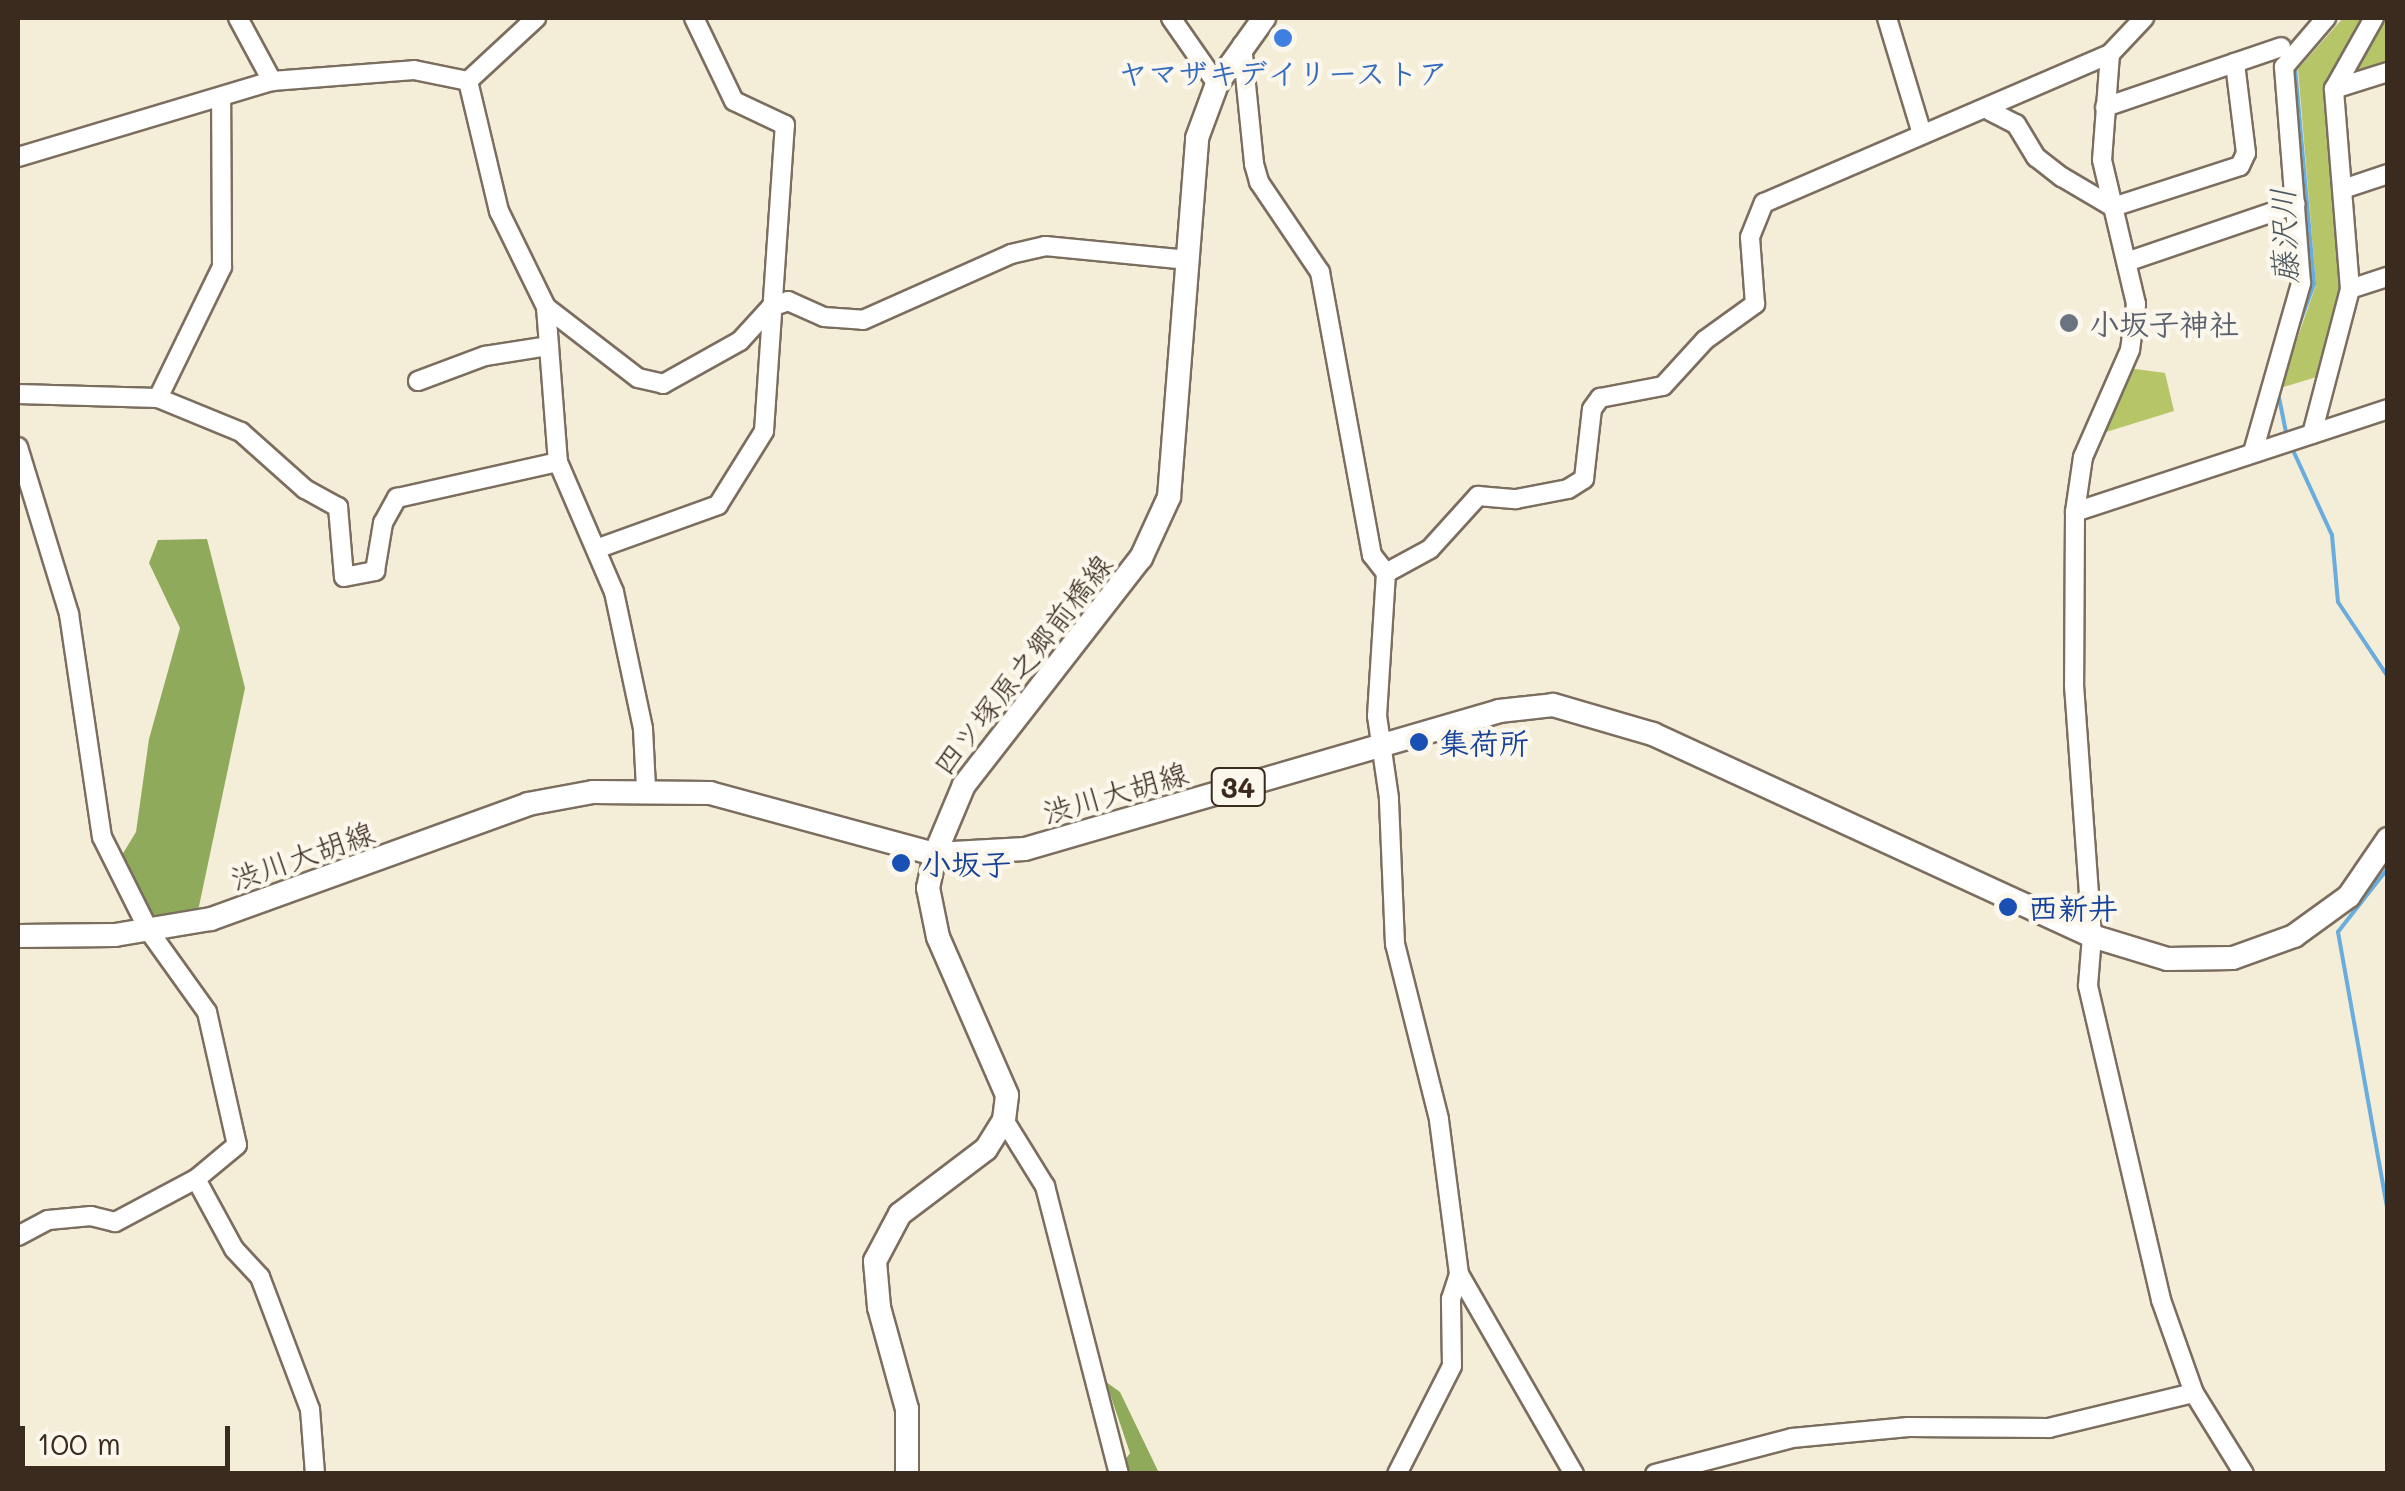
<!DOCTYPE html>
<meta charset="utf-8">
<style>
body{margin:0}
#map{position:relative;width:2405px;height:1491px;overflow:hidden;background:#f4edd7;font-family:Mali,"Klee One",sans-serif}
div>[style]{position:absolute}
.green>*{inset:0;background:#b6c568}
.forest>*{inset:0;background:#90aa5c}
.stream>*{height:4px;margin:-2px;padding:0 2px;transform-origin:2px;border-radius:2px;background:#69acde}
.roads{filter:drop-shadow(2px 0 #7c6e5f) drop-shadow(-2px 0 #7c6e5f) drop-shadow(0 2px #7c6e5f) drop-shadow(0 -2px #7c6e5f)}
.minor>*{height:18px;margin:-9px;padding:0 9px;transform-origin:9px;border-radius:9px;background:#fff}
.major>*{height:22px;margin:-11px;padding:0 11px;transform-origin:11px;border-radius:11px;background:#fff}
.dots>*{width:28px;height:28px;translate:-50% -50%;box-sizing:border-box;border:5px solid #fbf7ec;border-radius:50%}
span{translate:-50% -50%;white-space:nowrap;text-align:center;line-height:1.15;-webkit-text-stroke:9px #fbf7ec;paint-order:stroke}
.shield-label span{padding:2px 8px;background:#fbf7ec;border:2px solid;border-radius:8px;-webkit-text-stroke-width:0}
.shield-label{font-size:28px;color:#3b2a1e;font-weight:700}
.shop-label{font-size:30px;color:#366cbe;font-weight:700}
.worship-label{font-size:30px;color:#5b616d;font-weight:700}
.left{translate:0 -50%;text-align:left}
.street-label{font-size:30px;color:#3b2a1e}
.transit-label{font-size:30px;color:#164399;font-weight:700}
.water-label{font-size:32px;color:#4b5861;font-style:italic}
.frame{position:absolute;inset:0;border:20px solid #3b2a1e;pointer-events:none}
.scale{position:absolute;left:20px;top:1426px;width:210px;height:45px;box-sizing:border-box;border:5px solid #3b2a1e;border-top:0;padding-left:12px;font-size:30px;line-height:35px;white-space:nowrap;color:#3b2a1e;-webkit-text-stroke:8px #fbf7ec;paint-order:stroke}
</style>
<div id="map">
<div class="green">
<i style="clip-path:polygon(2343px 18px,2367px 18px,2328px 89px,2344px 288px,2320px 376px,2280px 388px,2316px 285px,2298px 69px)"></i>
<i style="clip-path:polygon(2380px 18px,2387px 18px,2387px 62px,2356px 70px)"></i>
<i style="clip-path:polygon(2128px 368px,2165px 373px,2174px 411px,2106px 432px)"></i>
</div>
<div class="forest">
<i style="clip-path:polygon(207px 539px,245px 688px,198px 911px,156px 922px,122px 855px,136px 832px,149px 739px,180px 628px,149px 563px,158px 540px)"></i>
<i style="clip-path:polygon(1106px 1382px,1120px 1392px,1159px 1473px,1116px 1473px,1130px 1453px)"></i>
</div>
<div class="stream">
<i style="left:2293px;top:341px;width:61px;rotate:-69.8deg"></i>
<i style="left:2314px;top:284px;width:219px;rotate:-95deg"></i>
<i style="left:2278px;top:393px;width:45px;rotate:78.4deg"></i>
<i style="left:2291px;top:446px;width:98px;rotate:65.3deg"></i>
<i style="left:2332px;top:535px;width:67px;rotate:84.9deg"></i>
<i style="left:2338px;top:602px;width:90px;rotate:56.3deg"></i>
<i style="left:2388px;top:868px;width:81px;rotate:128deg"></i>
<i style="left:2338px;top:932px;width:285px;rotate:79.9deg"></i>
</div>
<div class="roads">
<div class="minor">
<i style="left:238px;top:18px;width:72px;rotate:61.6deg"></i>
<i style="left:1171px;top:18px;width:80px;rotate:55.1deg"></i>
<i style="left:1887px;top:18px;width:121px;rotate:73.2deg"></i>
<i style="left:1242px;top:45px;width:120px;rotate:84.2deg"></i>
<i style="left:1254px;top:164px;width:19px;rotate:74deg"></i>
<i style="left:1259px;top:182px;width:109px;rotate:55.9deg"></i>
<i style="left:1320px;top:272px;width:288px;rotate:79.6deg"></i>
<i style="left:1372px;top:555px;width:23px;rotate:52deg"></i>
<i style="left:2110px;top:54px;width:106px;rotate:94.3deg"></i>
<i style="left:2102px;top:160px;width:148px;rotate:76.7deg"></i>
<i style="left:2136px;top:304px;width:46px;rotate:97.4deg"></i>
<i style="left:2130px;top:350px;width:117px;rotate:113.7deg"></i>
<i style="left:2083px;top:457px;width:56px;rotate:98.3deg"></i>
<i style="left:2075px;top:512px;width:173px;rotate:90.3deg"></i>
<i style="left:2074px;top:685px;width:252px;rotate:85.9deg"></i>
<i style="left:2092px;top:936px;width:50px;rotate:94.6deg"></i>
<i style="left:2088px;top:986px;width:322px;rotate:76.9deg"></i>
<i style="left:2161px;top:1300px;width:99px;rotate:70.5deg"></i>
<i style="left:2194px;top:1393px;width:95px;rotate:58.3deg"></i>
<i style="left:468px;top:81px;width:134px;rotate:76.6deg"></i>
<i style="left:499px;top:211px;width:107px;rotate:63.9deg"></i>
<i style="left:546px;top:307px;width:155px;rotate:85.6deg"></i>
<i style="left:558px;top:462px;width:142px;rotate:66.7deg"></i>
<i style="left:614px;top:592px;width:140px;rotate:78deg"></i>
<i style="left:643px;top:729px;width:60px;rotate:87.1deg"></i>
<i style="left:468px;top:81px;width:93px;rotate:-42.8deg"></i>
<i style="left:2334px;top:89px;width:81px;rotate:-60.6deg"></i>
<i style="left:2105px;top:107px;width:186px;rotate:-18.8deg"></i>
<i style="left:1990px;top:111px;width:29px;rotate:27deg"></i>
<i style="left:2016px;top:124px;width:39px;rotate:59deg"></i>
<i style="left:2036px;top:157px;width:33px;rotate:38deg"></i>
<i style="left:2062px;top:177px;width:59px;rotate:30.5deg"></i>
<i style="left:2113px;top:207px;width:133px;rotate:-17.9deg"></i>
<i style="left:2240px;top:166px;width:14px;rotate:-65deg"></i>
<i style="left:2246px;top:153px;width:91px;rotate:-97deg"></i>
<i style="left:18px;top:157px;width:265px;rotate:-16.7deg"></i>
<i style="left:272px;top:81px;width:142px;rotate:-4.4deg"></i>
<i style="left:414px;top:70px;width:55px;rotate:11.5deg"></i>
<i style="left:2343px;top:189px;width:47px;rotate:-18.4deg"></i>
<i style="left:2129px;top:261px;width:176px;rotate:-18.8deg"></i>
<i style="left:2350px;top:289px;width:40px;rotate:-18deg"></i>
<i style="left:546px;top:307px;width:116px;rotate:37.7deg"></i>
<i style="left:638px;top:378px;width:26px;rotate:13deg"></i>
<i style="left:663px;top:384px;width:88px;rotate:-29.2deg"></i>
<i style="left:740px;top:341px;width:46px;rotate:-47.6deg"></i>
<i style="left:771px;top:307px;width:18px;rotate:-19deg"></i>
<i style="left:788px;top:301px;width:39px;rotate:24deg"></i>
<i style="left:824px;top:317px;width:39px;rotate:4deg"></i>
<i style="left:863px;top:320px;width:162px;rotate:-24deg"></i>
<i style="left:1011px;top:254px;width:35px;rotate:-13deg"></i>
<i style="left:1045px;top:246px;width:144px;rotate:5.6deg"></i>
<i style="left:418px;top:381px;width:72px;rotate:-20.5deg"></i>
<i style="left:485px;top:356px;width:65px;rotate:-8.9deg"></i>
<i style="left:18px;top:394px;width:140px;rotate:1.6deg"></i>
<i style="left:158px;top:398px;width:90px;rotate:22.3deg"></i>
<i style="left:241px;top:432px;width:86px;rotate:41.7deg"></i>
<i style="left:305px;top:489px;width:38px;rotate:29deg"></i>
<i style="left:338px;top:507px;width:70px;rotate:85.1deg"></i>
<i style="left:344px;top:577px;width:32px;rotate:-11deg"></i>
<i style="left:375px;top:571px;width:49px;rotate:-80.5deg"></i>
<i style="left:383px;top:523px;width:29px;rotate:-61deg"></i>
<i style="left:397px;top:498px;width:165px;rotate:-12.6deg"></i>
<i style="left:158px;top:398px;width:146px;rotate:-64deg"></i>
<i style="left:222px;top:267px;width:168px;rotate:-90.3deg"></i>
<i style="left:2312px;top:434px;width:150px;rotate:-75.3deg"></i>
<i style="left:2350px;top:289px;width:201px;rotate:-94.6deg"></i>
<i style="left:2334px;top:89px;width:57px;rotate:-17.5deg"></i>
<i style="left:18px;top:447px;width:175px;rotate:73deg"></i>
<i style="left:69px;top:614px;width:225px;rotate:81.6deg"></i>
<i style="left:102px;top:837px;width:105px;rotate:63.4deg"></i>
<i style="left:149px;top:931px;width:100px;rotate:54.4deg"></i>
<i style="left:207px;top:1012px;width:136px;rotate:77.3deg"></i>
<i style="left:237px;top:1145px;width:53px;rotate:140.3deg"></i>
<i style="left:196px;top:1179px;width:92px;rotate:152deg"></i>
<i style="left:115px;top:1222px;width:25px;rotate:-166deg"></i>
<i style="left:91px;top:1216px;width:43px;rotate:174.7deg"></i>
<i style="left:48px;top:1220px;width:34px;rotate:152deg"></i>
<i style="left:2253px;top:452px;width:176px;rotate:-74.1deg"></i>
<i style="left:2301px;top:283px;width:217px;rotate:-94.5deg"></i>
<i style="left:2284px;top:67px;width:65px;rotate:-49.4deg"></i>
<i style="left:2075px;top:512px;width:330px;rotate:-18.2deg"></i>
<i style="left:596px;top:549px;width:130px;rotate:-19.8deg"></i>
<i style="left:718px;top:505px;width:87px;rotate:-58.1deg"></i>
<i style="left:764px;top:431px;width:307px;rotate:-86.1deg"></i>
<i style="left:785px;top:125px;width:56px;rotate:-154.8deg"></i>
<i style="left:734px;top:101px;width:92px;rotate:-115.7deg"></i>
<i style="left:1004px;top:1120px;width:78px;rotate:58.2deg"></i>
<i style="left:1045px;top:1186px;width:297px;rotate:75.6deg"></i>
<i style="left:196px;top:1179px;width:80px;rotate:61.5deg"></i>
<i style="left:234px;top:1249px;width:38px;rotate:47deg"></i>
<i style="left:260px;top:1277px;width:141px;rotate:69.3deg"></i>
<i style="left:310px;top:1409px;width:65px;rotate:85.6deg"></i>
<i style="left:1459px;top:1274px;width:231px;rotate:60.1deg"></i>
<i style="left:1397px;top:1474px;width:121px;rotate:-63deg"></i>
<i style="left:1452px;top:1366px;width:67px;rotate:-90.9deg"></i>
<i style="left:1451px;top:1299px;width:26px;rotate:-72deg"></i>
<i style="left:1459px;top:1274px;width:156px;rotate:-97.4deg"></i>
<i style="left:1439px;top:1119px;width:180px;rotate:-104.1deg"></i>
<i style="left:1395px;top:944px;width:146px;rotate:-92.4deg"></i>
<i style="left:1389px;top:798px;width:83px;rotate:-98.3deg"></i>
<i style="left:1377px;top:716px;width:143px;rotate:-86.4deg"></i>
<i style="left:1386px;top:573px;width:50px;rotate:-28.6deg"></i>
<i style="left:1430px;top:549px;width:72px;rotate:-47.8deg"></i>
<i style="left:1478px;top:496px;width:38px;rotate:5deg"></i>
<i style="left:1516px;top:499px;width:53px;rotate:-10.9deg"></i>
<i style="left:1568px;top:489px;width:19px;rotate:-32deg"></i>
<i style="left:1584px;top:479px;width:70px;rotate:-83.5deg"></i>
<i style="left:1592px;top:409px;width:14px;rotate:-54deg"></i>
<i style="left:1600px;top:398px;width:64px;rotate:-10.8deg"></i>
<i style="left:1663px;top:386px;width:62px;rotate:-47.6deg"></i>
<i style="left:1705px;top:340px;width:62px;rotate:-35.8deg"></i>
<i style="left:1755px;top:304px;width:67px;rotate:-94.3deg"></i>
<i style="left:1750px;top:237px;width:37px;rotate:-68deg"></i>
<i style="left:1764px;top:203px;width:377px;rotate:-23.3deg"></i>
<i style="left:2110px;top:54px;width:50px;rotate:-46.6deg"></i>
<i style="left:1655px;top:1474px;width:142px;rotate:-14.7deg"></i>
<i style="left:1792px;top:1438px;width:117px;rotate:-5.4deg"></i>
<i style="left:1908px;top:1427px;width:141px;rotate:0.4deg"></i>
<i style="left:2049px;top:1428px;width:149px;rotate:-13.6deg"></i>
</div>
<div class="major">
<i style="left:18px;top:936px;width:97px;rotate:-0.6deg"></i>
<i style="left:115px;top:935px;width:97px;rotate:-9.5deg"></i>
<i style="left:211px;top:919px;width:337px;rotate:-19.9deg"></i>
<i style="left:528px;top:804px;width:66px;rotate:-10.5deg"></i>
<i style="left:593px;top:792px;width:117px;rotate:0.5deg"></i>
<i style="left:710px;top:793px;width:233px;rotate:15.2deg"></i>
<i style="left:935px;top:854px;width:90px;rotate:-3.2deg"></i>
<i style="left:1025px;top:849px;width:494px;rotate:-16.2deg"></i>
<i style="left:1499px;top:711px;width:54px;rotate:-6.3deg"></i>
<i style="left:1553px;top:705px;width:104px;rotate:16.2deg"></i>
<i style="left:1653px;top:734px;width:483px;rotate:24.7deg"></i>
<i style="left:2092px;top:936px;width:78px;rotate:17deg"></i>
<i style="left:2167px;top:959px;width:66px;rotate:-0.9deg"></i>
<i style="left:2233px;top:958px;width:65px;rotate:-19.8deg"></i>
<i style="left:2294px;top:936px;width:68px;rotate:-36deg"></i>
<i style="left:2349px;top:896px;width:69px;rotate:-55.6deg"></i>
<i style="left:907px;top:1474px;width:65px;rotate:-90deg"></i>
<i style="left:907px;top:1409px;width:106px;rotate:-105.4deg"></i>
<i style="left:879px;top:1307px;width:46px;rotate:-95deg"></i>
<i style="left:875px;top:1261px;width:53px;rotate:-62deg"></i>
<i style="left:900px;top:1214px;width:108px;rotate:-37.1deg"></i>
<i style="left:986px;top:1149px;width:34px;rotate:-58deg"></i>
<i style="left:1004px;top:1120px;width:25px;rotate:-83deg"></i>
<i style="left:1007px;top:1095px;width:172px;rotate:-113.6deg"></i>
<i style="left:938px;top:937px;width:50px;rotate:-101.5deg"></i>
<i style="left:928px;top:888px;width:35px;rotate:-78deg"></i>
<i style="left:935px;top:854px;width:75px;rotate:-67.2deg"></i>
<i style="left:964px;top:785px;width:288px;rotate:-52.1deg"></i>
<i style="left:1141px;top:558px;width:67px;rotate:-65.3deg"></i>
<i style="left:1169px;top:497px;width:360px;rotate:-85.5deg"></i>
<i style="left:1197px;top:138px;width:58px;rotate:-69.7deg"></i>
<i style="left:1217px;top:84px;width:81px;rotate:-54.5deg"></i>
</div>
</div>
<div class="dots">
<i style="left:1283px;top:38px;background:#3f7fe0"></i>
<i style="left:2069px;top:323px;background:#6b7280"></i>
<i style="left:1419px;top:742px;background:#1a4fb4"></i>
<i style="left:901px;top:863px;background:#1a4fb4"></i>
<i style="left:2008px;top:907px;background:#1a4fb4"></i>
</div>
<div class="shield-label">
<span style="left:1238px;top:787px">34</span>
</div>
<div class="shop-label">
<span style="left:1283px;top:72px">ヤマザキデイリーストア</span>
</div>
<div class="worship-label">
<span class="left" style="left:2089px;top:323px">小坂子神社</span>
</div>
<div class="street-label">
<span style="left:1022px;top:664px;rotate:-52deg">四ツ塚原之郷前橋線</span>
<span style="left:1115px;top:792px;rotate:-16deg">渋川大胡線</span>
<span style="left:302px;top:855px;rotate:-19deg">渋川大胡線</span>
</div>
<div class="transit-label">
<span class="left" style="left:1439px;top:742px">集荷所</span>
<span class="left" style="left:921px;top:863px">小坂子</span>
<span class="left" style="left:2028px;top:907px">西新井</span>
</div>
<div class="water-label">
<span style="left:2283px;top:236px;rotate:-92deg">藤沢川</span>
</div>
<div class="frame"></div>
<div class="scale">100 m</div>
</div>
